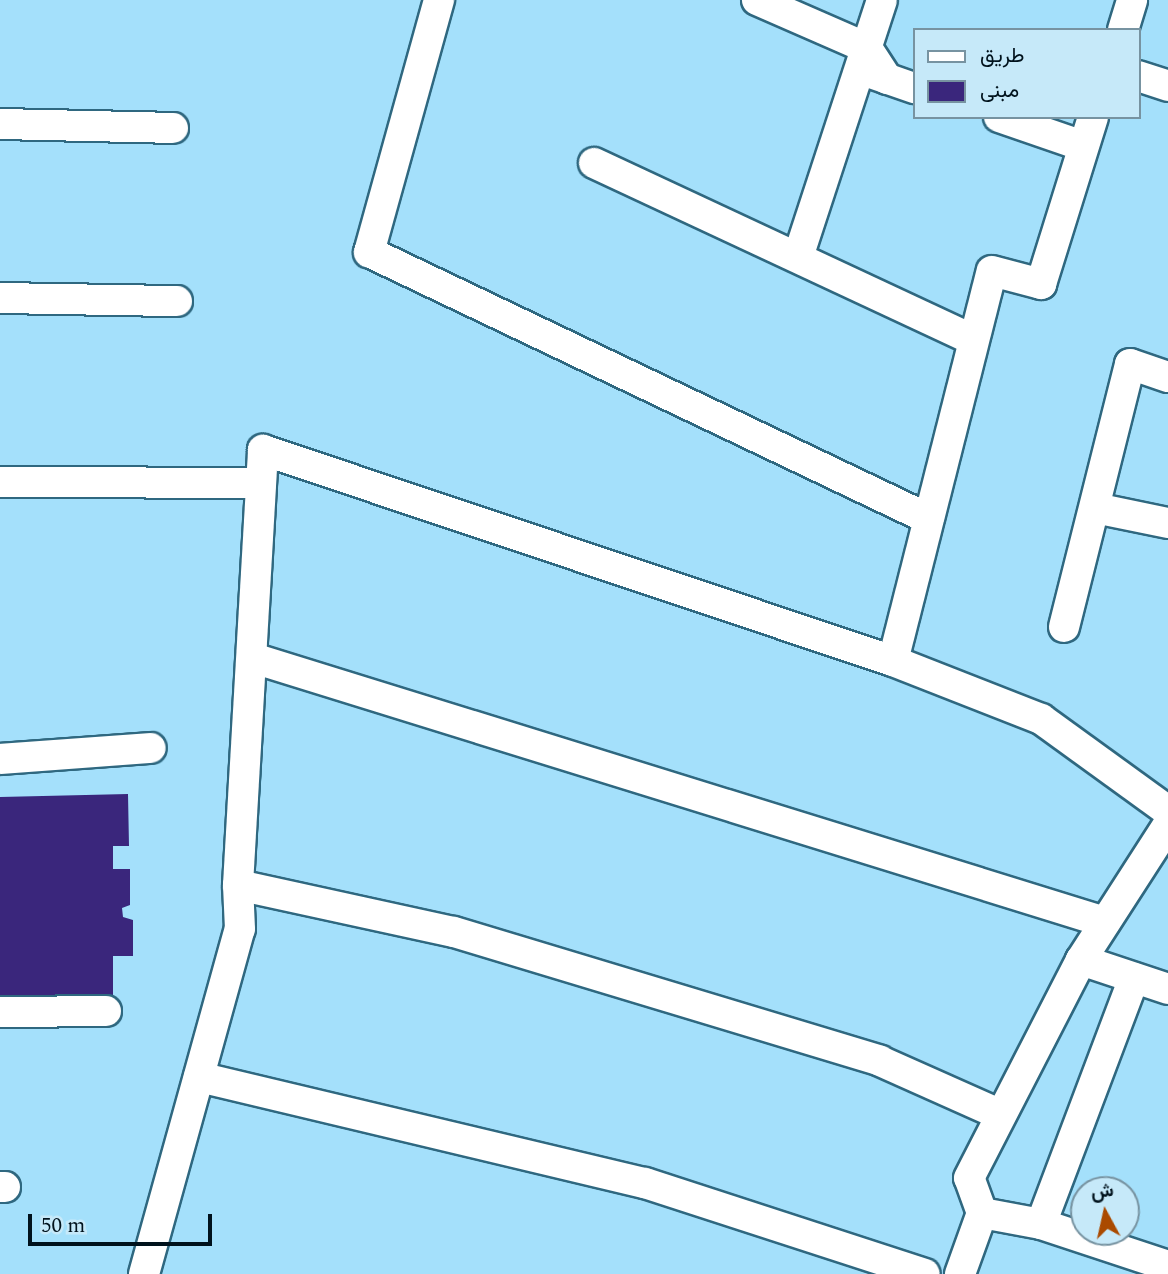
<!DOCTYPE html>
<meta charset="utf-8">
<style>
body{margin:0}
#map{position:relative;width:1168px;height:1274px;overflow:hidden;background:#a4e0fb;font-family:Spectral,Vazirmatn,serif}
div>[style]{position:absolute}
.building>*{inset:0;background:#3a267c}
.roads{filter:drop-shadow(2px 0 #2f6880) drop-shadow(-2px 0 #2f6880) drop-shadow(0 2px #2f6880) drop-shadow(0 -2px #2f6880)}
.minor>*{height:30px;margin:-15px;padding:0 15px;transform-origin:15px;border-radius:15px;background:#fff}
span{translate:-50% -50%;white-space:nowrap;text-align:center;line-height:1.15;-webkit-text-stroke:7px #c6e9f9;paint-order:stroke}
.legend{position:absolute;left:913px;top:28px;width:228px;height:91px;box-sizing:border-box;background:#c6e9f9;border:2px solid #7793a1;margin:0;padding:9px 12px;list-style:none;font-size:21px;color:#00121c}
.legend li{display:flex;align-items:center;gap:14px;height:35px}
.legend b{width:35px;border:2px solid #7793a1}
.north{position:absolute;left:1070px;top:1176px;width:70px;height:70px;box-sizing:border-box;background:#c6e9f9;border:2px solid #7793a1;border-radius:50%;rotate:352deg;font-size:19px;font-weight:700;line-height:28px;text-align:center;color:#00121c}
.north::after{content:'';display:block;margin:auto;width:24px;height:32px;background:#aa4a00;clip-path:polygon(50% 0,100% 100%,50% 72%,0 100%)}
.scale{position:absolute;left:28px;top:1214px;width:184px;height:32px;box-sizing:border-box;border:4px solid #00121c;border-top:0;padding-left:9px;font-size:21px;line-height:24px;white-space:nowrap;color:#00121c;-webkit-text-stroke:5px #c6e9f9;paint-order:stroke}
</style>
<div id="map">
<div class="building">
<i style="clip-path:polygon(128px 794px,129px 846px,113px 846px,113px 869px,130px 869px,130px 905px,122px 908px,123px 917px,133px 920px,133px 956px,113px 956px,113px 1001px,0 1002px,0 797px)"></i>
</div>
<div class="roads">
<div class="minor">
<i style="left:439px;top:0;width:262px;rotate:105.5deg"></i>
<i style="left:369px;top:252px;width:620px;rotate:25.49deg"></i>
<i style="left:757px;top:0;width:120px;rotate:23.6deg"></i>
<i style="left:867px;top:48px;width:37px;rotate:57deg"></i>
<i style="left:1123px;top:30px;width:31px;rotate:-73deg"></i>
<i style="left:868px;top:72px;width:49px;rotate:19.2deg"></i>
<i style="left:1138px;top:76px;width:32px;rotate:18deg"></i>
<i style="left:999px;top:117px;width:89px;rotate:19deg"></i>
<i style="left:0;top:124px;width:173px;rotate:1.3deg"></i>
<i style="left:594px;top:163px;width:417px;rotate:25deg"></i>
<i style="left:798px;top:257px;width:270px;rotate:-71.9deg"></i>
<i style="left:0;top:298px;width:177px;rotate:1deg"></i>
<i style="left:0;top:482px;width:261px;rotate:0.2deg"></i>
<i style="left:1095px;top:508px;width:75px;rotate:11.6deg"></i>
<i style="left:1064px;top:627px;width:271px;rotate:-75.9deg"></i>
<i style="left:1130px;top:364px;width:40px;rotate:18.9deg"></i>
<i style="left:253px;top:658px;width:892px;rotate:17.22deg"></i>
<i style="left:893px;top:661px;width:402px;rotate:-75.8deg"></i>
<i style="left:992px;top:271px;width:51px;rotate:14.9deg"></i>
<i style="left:1041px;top:284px;width:175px;rotate:-72.7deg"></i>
<i style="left:0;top:759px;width:151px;rotate:-4.2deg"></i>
<i style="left:1168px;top:825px;width:161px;rotate:122.8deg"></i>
<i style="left:1081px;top:960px;width:92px;rotate:18.4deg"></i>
<i style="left:238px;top:885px;width:221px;rotate:12.3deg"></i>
<i style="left:454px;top:932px;width:445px;rotate:16.8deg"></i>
<i style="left:880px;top:1061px;width:130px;rotate:24deg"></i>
<i style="left:0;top:1012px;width:106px;rotate:-0.5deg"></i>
<i style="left:199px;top:1077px;width:458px;rotate:13.4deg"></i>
<i style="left:645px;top:1183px;width:294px;rotate:18deg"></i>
<i style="left:0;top:1187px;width:5px"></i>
<i style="left:982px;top:1213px;width:60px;rotate:10.6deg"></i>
<i style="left:1041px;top:1224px;width:134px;rotate:18.3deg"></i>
<i style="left:1041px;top:1224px;width:263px;rotate:-69.3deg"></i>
<i style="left:144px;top:1274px;width:358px;rotate:-74.5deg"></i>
<i style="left:240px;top:929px;width:44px;rotate:-92.6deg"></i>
<i style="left:238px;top:885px;width:436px;rotate:-86.7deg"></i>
<i style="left:263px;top:450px;width:664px;rotate:18.52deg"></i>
<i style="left:893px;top:661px;width:159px;rotate:21.4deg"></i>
<i style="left:1041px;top:719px;width:157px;rotate:35.9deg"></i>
<i style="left:960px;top:1274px;width:65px;rotate:-70.2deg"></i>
<i style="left:982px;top:1213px;width:37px;rotate:-110deg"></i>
<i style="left:969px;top:1178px;width:245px;rotate:-62.8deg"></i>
</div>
</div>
<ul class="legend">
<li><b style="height:9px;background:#fff"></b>طريق</li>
<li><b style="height:19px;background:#3a267c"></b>مبنى</li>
</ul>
<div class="north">ش</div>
<div class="scale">50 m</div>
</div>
